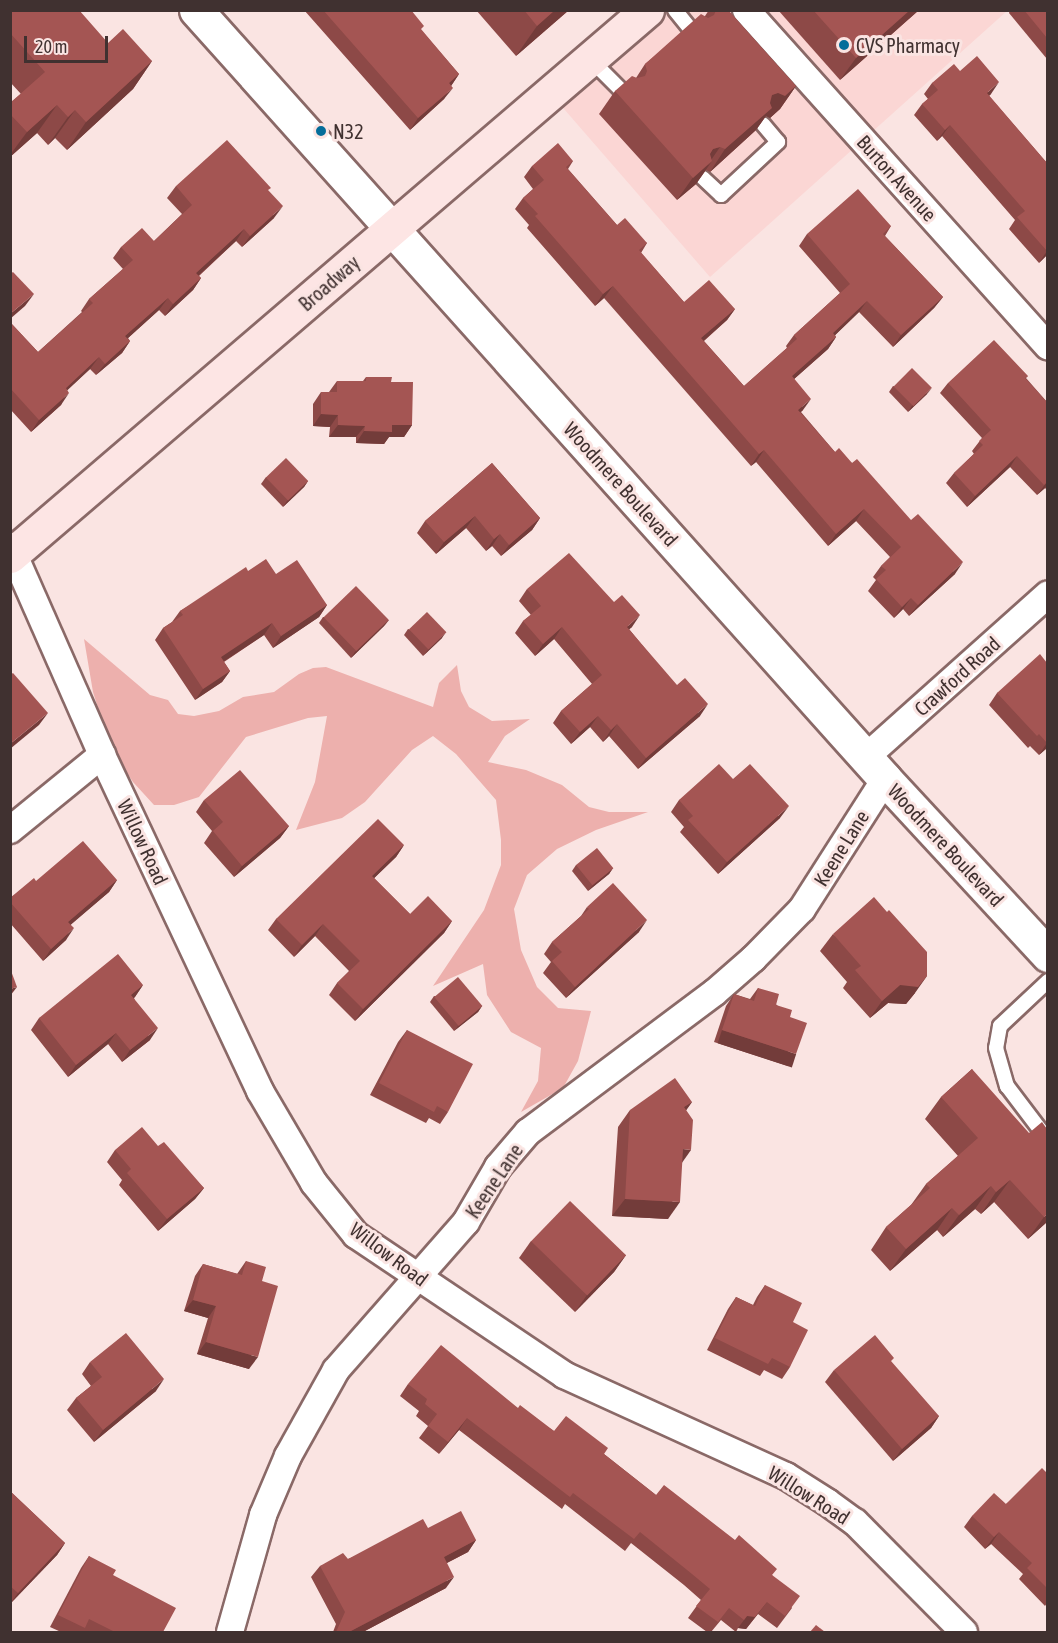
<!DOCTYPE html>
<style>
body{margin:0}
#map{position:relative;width:1058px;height:1643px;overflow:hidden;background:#fae4e2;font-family:"Asap Condensed",sans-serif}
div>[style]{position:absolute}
.built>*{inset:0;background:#fbd6d4}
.green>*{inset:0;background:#edb0ad}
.roads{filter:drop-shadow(2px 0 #8a6967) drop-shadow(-2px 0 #8a6967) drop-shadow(0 2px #8a6967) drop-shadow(0 -2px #8a6967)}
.service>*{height:14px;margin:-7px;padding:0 7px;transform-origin:7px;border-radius:7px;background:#fff}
.minor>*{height:26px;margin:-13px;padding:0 13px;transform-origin:13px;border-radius:13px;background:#fff}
.tertiary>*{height:33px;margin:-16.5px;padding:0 16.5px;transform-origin:16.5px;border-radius:16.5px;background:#fff}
.secondary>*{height:33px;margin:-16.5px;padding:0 16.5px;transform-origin:16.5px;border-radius:16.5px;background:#fde5e4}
.wall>*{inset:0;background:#8d4947}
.shaded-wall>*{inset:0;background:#733c3a;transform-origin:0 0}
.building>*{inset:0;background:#a45553;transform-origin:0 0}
.dots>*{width:16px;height:16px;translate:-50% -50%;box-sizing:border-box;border:3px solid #fae4e2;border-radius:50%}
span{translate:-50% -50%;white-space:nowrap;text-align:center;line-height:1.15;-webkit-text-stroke:6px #fae4e2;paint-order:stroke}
.poi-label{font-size:20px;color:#403130}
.left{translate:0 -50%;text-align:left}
.street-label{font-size:20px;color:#403130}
.frame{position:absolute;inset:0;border:12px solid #403130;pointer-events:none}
.scale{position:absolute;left:24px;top:36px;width:84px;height:27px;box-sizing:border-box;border:3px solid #403130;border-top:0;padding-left:8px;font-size:18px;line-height:21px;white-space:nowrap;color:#403130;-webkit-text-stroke:4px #fae4e2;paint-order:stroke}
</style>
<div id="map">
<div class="built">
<i style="clip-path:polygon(644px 11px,1007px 11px,710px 277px,551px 94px)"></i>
</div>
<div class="green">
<i style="clip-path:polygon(84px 639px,150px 695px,168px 700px,178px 714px,194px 716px,219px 711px,243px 697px,274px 692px,299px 674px,313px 668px,326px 667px,433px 707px,439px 683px,457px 665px,461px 691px,469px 707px,492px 721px,530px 719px,505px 736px,488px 762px,526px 770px,562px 785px,589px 807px,609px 812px,648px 812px,596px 830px,557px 849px,527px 875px,514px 909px,521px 950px,537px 987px,558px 1008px,591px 1011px,578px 1061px,563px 1088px,521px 1112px,538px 1081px,541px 1048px,511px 1032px,487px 995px,483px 964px,433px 986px,484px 910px,501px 865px,501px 840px,496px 800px,456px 754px,433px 736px,412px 750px,365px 802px,342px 818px,296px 830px,315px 782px,327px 716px,308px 718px,246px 737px,199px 797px,174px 805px,154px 805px,133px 782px,111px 749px,93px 692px)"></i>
</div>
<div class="roads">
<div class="service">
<i style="left:675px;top:10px;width:27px;rotate:51deg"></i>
<i style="left:590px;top:59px;width:47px;rotate:45deg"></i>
<i style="left:703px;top:178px;width:25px;rotate:43deg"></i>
<i style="left:721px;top:195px;width:78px;rotate:-42.9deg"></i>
<i style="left:778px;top:142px;width:23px;rotate:-130deg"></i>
<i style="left:1048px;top:981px;width:66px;rotate:136.8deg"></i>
<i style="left:1000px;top:1026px;width:22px;rotate:100deg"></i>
<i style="left:996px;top:1048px;width:40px;rotate:74deg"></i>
<i style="left:1007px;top:1086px;width:68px;rotate:52.8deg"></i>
</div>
<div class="minor">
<i style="left:746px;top:10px;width:452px;rotate:48.1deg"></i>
<i style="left:10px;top:546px;width:228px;rotate:66.2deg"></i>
<i style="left:102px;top:755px;width:371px;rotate:64.8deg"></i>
<i style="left:260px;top:1091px;width:107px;rotate:59.6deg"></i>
<i style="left:314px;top:1183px;width:67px;rotate:51.1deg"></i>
<i style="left:356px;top:1235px;width:251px;rotate:33.9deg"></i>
<i style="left:564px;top:1375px;width:244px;rotate:24.5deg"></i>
<i style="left:786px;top:1476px;width:49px;rotate:32.4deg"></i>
<i style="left:827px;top:1502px;width:34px;rotate:36deg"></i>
<i style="left:855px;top:1522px;width:155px;rotate:45.3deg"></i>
<i style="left:866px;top:757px;width:244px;rotate:-41.8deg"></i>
<i style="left:10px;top:830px;width:119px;rotate:-39.2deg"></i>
<i style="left:230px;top:1632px;width:122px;rotate:-74.2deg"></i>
<i style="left:263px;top:1515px;width:64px;rotate:-67deg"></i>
<i style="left:288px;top:1456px;width:98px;rotate:-60.8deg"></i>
<i style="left:336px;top:1370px;width:197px;rotate:-48.7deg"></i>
<i style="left:466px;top:1222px;width:64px;rotate:-59.8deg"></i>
<i style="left:498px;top:1167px;width:46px;rotate:-49.4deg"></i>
<i style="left:528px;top:1132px;width:232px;rotate:-36.8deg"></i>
<i style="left:714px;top:993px;width:52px;rotate:-41.1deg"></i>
<i style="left:753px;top:959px;width:70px;rotate:-45.6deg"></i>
<i style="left:802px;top:909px;width:154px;rotate:-57.4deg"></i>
</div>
<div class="tertiary">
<i style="left:196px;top:10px;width:1033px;rotate:48.14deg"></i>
<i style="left:885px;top:779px;width:240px;rotate:47.2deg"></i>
</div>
<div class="secondary">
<i style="left:10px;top:556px;width:839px;rotate:-40.6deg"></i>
</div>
</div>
<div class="wall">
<i style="clip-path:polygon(10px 10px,108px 43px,152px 61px,133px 89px,67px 150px,55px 138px,48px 145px,37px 133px,10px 157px,10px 103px,21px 94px,10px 82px)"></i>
<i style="clip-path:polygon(304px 10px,411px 10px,421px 30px,459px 74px,451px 86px,444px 99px,410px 130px)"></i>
<i style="clip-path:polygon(476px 10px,569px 10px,516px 56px)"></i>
<i style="clip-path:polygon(709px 10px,728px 10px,796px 86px,780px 109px,770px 118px,766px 116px,756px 130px,710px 172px,706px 170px,696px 184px,677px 200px,599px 114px,615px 91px,636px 78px,645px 64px,705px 16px)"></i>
<i style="clip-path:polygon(778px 10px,919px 10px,840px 80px)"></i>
<i style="clip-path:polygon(1010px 10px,1047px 10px,1047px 59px,1009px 13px)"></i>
<i style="clip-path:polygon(960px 71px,991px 94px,989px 96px,1047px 163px,1047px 257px,1046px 256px,1039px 263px,1009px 229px,1015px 220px,942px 136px,937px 141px,914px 115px,922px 104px,928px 99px,924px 94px,932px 83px)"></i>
<i style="clip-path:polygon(573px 161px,568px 169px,617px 225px,647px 243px,641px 253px,684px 302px,735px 309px,727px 320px,704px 341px,744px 386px,787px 348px,786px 346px,794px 335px,840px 293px,799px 246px,807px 234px,891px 226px,885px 236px,943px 297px,934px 308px,893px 347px,859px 312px,835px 335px,836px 337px,828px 349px,794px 379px,803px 410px,801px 412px,835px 452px,852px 463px,955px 574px,909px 616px,903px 609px,894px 618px,868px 591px,876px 580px,873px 577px,881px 566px,890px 557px,856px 521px,828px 546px,756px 462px,751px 466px,604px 298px,595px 306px,527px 228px,529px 225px,515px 209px,523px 198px,533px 189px,524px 177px,532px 166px)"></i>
<i style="clip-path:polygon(176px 186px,268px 191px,274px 218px,242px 247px,236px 241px,199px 276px,201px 278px,193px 290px,165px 316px,159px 310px,128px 338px,130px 341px,122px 353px,96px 375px,90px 369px,67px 390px,61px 405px,31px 432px,10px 409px,10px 322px,38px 352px,82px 312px,81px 311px,89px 299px,123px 269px,113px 258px,121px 247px,154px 241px,182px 214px,167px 198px)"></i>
<i style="clip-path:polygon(1028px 376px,1026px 378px,1047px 402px,1047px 490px,1045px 488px,1037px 495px,1010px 467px,967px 507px,946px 483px,954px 473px,974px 454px,972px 451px,982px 438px,940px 393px,948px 383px)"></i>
<i style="clip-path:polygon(366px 377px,391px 382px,412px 425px,404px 437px,389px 437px,384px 444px,356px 443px,356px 437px,329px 437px,330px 427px,313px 426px,313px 404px,321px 392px,329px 392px,337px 381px,363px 381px)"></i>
<i style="clip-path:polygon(893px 386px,927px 394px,908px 412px,889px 392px)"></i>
<i style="clip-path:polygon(492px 463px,540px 518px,532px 530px,501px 556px,492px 546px,486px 551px,466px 528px,436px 554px,417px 533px,425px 521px)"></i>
<i style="clip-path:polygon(266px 477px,308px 481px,304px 487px,283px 507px,261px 484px)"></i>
<i style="clip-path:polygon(248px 571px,276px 574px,327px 605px,319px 617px,273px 648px,264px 635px,224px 662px,230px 671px,222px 682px,195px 700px,155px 640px,163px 628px,172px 622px,180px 611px)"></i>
<i style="clip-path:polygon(527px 589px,632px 627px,629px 629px,700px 716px,638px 769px,609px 736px,603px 742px,590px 727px,571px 744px,553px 723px,561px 711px,592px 684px,554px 639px,535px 656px,515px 633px,523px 621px,531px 615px,519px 601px)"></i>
<i style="clip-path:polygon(323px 617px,389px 620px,384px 626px,351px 658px,319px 623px)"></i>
<i style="clip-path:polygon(408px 629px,442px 638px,423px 656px,404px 635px)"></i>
<i style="clip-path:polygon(1047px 663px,1047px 748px,1039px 755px,1030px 746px,1028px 748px,989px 705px,997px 693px)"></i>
<i style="clip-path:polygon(733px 779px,780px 818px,718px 874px,680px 832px,684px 827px,671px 812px,679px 800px)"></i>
<i style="clip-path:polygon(204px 800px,289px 826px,280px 838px,234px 877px,204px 843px,212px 831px,196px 812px)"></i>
<i style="clip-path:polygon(404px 845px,396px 857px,374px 878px,410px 914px,452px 921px,444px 933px,355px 1021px,329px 995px,337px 983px,349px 971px,315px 936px,294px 957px,268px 930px,276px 919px)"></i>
<i style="clip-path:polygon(576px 865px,613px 868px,609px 874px,588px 891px,572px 871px)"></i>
<i style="clip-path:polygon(117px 880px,109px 892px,71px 924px,66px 940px,43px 961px,10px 923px,10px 898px,36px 881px)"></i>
<i style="clip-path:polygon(587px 907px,639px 932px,566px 998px,543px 973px,551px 962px,544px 954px,552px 942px,581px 916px)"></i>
<i style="clip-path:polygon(833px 934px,915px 993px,906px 1004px,888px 1003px,870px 1018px,843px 988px,847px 982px,820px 951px)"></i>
<i style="clip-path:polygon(143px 985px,134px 998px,150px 1040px,122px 1062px,108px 1044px,68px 1077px,31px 1030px,39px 1018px)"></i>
<i style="clip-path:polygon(758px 988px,790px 1017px,788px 1066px,714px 1042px,726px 1006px,734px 994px,750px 999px)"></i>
<i style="clip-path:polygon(434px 996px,482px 1006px,478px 1012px,454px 1031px,430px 1002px)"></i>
<i style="clip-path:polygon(407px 1030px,448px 1112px,440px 1124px,429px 1118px,426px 1123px,370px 1095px,398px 1042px)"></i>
<i style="clip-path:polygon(972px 1069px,1047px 1222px,1028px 1239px,994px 1202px,981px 1214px,975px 1209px,943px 1237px,937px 1230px,890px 1271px,871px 1250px,886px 1227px,911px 1205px,926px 1184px,958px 1156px,925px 1119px,941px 1097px)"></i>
<i style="clip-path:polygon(692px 1102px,686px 1110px,682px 1163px,668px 1219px,612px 1216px,618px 1127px,630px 1110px)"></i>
<i style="clip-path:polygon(158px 1146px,204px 1188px,195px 1199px,158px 1231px,119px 1185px,122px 1180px,107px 1162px,115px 1150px)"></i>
<i style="clip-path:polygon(531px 1241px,626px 1255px,614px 1272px,575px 1312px,519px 1258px)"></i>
<i style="clip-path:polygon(246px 1261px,262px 1281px,249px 1369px,197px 1354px,208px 1318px,184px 1311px,195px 1276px,203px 1264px,237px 1274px)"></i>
<i style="clip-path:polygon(765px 1285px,793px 1322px,790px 1367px,782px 1379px,764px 1370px,760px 1376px,707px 1350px,728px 1309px,736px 1297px,753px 1305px,757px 1297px)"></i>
<i style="clip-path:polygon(90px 1362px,156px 1391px,94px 1442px,67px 1410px,76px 1398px,91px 1386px,82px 1374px)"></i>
<i style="clip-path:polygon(834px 1370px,939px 1416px,931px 1428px,893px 1461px,825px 1382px)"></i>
<i style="clip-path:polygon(408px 1384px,518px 1408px,554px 1431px,604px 1454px,656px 1495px,772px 1575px,792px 1608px,777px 1628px,758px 1614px,746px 1629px,738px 1628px,736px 1632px,721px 1620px,711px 1632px,707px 1632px,688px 1618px,701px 1600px,684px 1585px,631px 1543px,625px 1551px,565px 1504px,562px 1509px,459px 1430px,439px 1454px,419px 1438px,428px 1426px,416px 1416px,419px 1411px,400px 1396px)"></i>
<i style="clip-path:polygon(1047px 1473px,1047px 1603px,1045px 1606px,1019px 1579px,1023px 1574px,991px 1544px,985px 1549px,964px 1527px,972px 1516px,1006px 1504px)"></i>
<i style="clip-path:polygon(10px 1491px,65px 1543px,57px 1555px,10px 1604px)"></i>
<i style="clip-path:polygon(428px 1528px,476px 1540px,468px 1552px,447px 1563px,446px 1588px,363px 1632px,333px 1632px,336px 1624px,311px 1577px,320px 1566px,348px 1559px)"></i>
<i style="clip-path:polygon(89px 1556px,163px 1632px,61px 1632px,50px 1627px,81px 1568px)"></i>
</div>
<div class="shaded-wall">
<i style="clip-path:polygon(555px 10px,569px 10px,516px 56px,537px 26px)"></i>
<i style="clip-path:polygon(910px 10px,919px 10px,840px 80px,856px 58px)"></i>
<i style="clip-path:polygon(152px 61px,133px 89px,67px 150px,86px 122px)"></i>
<i style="clip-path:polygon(459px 74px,451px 86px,449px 83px)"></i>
<i style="clip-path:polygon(999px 82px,991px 94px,979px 104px,987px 93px)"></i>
<i style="clip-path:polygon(796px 86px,780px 109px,770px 118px,766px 116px,756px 130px,710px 172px,725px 149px,772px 95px)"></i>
<i style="clip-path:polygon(453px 88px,444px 99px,410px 130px,418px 118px)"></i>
<i style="clip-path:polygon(57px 105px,37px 133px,10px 157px,10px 155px,27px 132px)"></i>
<i style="clip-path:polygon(75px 110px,55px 138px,48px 145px,68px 117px)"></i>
<i style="clip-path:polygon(950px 125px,942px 136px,937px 141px,945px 130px)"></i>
<i style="clip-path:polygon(720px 147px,707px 166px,712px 161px,696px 184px,677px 200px,713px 149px)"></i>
<i style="clip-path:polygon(283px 206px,274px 218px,242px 247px,250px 236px)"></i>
<i style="clip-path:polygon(244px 229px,236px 241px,188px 285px,196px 273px)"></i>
<i style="clip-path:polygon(1047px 251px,1047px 254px,1046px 256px,1039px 263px)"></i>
<i style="clip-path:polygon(201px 278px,193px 290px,165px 316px,173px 304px)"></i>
<i style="clip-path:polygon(613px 286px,604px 298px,595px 306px,603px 294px)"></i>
<i style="clip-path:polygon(34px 294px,25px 306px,10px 319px,10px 314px)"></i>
<i style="clip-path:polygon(943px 297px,934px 308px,893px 347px,901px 335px)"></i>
<i style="clip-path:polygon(168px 298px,159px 310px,117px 348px,125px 336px)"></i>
<i style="clip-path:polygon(867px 301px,859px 312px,825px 345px,833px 333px)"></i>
<i style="clip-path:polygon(735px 309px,727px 320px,693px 350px,701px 338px)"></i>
<i style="clip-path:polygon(836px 337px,828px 349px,784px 388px,792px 376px)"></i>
<i style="clip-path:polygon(130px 341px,122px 353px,96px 375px,105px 364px)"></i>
<i style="clip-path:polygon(99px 357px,90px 369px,57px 400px,66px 388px)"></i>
<i style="clip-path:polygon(932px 388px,927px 394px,908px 412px,912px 406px)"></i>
<i style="clip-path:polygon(69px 393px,61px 405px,31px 432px,39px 420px)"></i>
<i style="clip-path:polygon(811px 399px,803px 410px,790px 421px,798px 410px)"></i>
<i style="clip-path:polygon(321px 414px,338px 415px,330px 427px,313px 426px)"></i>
<i style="clip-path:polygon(338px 425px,365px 426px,356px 437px,329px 437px)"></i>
<i style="clip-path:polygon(392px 425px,412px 425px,404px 437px,389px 437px,384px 444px,356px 443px,364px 431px)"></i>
<i style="clip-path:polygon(764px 450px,756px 462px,751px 466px,759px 454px)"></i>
<i style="clip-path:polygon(1017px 456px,1010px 467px,967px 507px,975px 496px)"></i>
<i style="clip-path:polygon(308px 481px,304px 487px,283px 507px,287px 501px)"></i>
<i style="clip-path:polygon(1047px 482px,1047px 484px,1045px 488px,1037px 495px)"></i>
<i style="clip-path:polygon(864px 509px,856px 521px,828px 546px,836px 534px)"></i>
<i style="clip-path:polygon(475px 516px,466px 528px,436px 554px,444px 542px)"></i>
<i style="clip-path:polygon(540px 518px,532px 530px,501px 556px,509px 545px)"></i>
<i style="clip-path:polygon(500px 534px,492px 546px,486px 551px,494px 539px)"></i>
<i style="clip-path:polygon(963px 562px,955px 574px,909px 616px,918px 605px)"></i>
<i style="clip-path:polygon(911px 598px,903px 609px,894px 618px,902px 607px)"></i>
<i style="clip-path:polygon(327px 605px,319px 617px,273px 648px,281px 636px)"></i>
<i style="clip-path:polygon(640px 615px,632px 627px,618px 639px,627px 627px)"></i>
<i style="clip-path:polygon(389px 620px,384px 626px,351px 658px,355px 652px)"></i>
<i style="clip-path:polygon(272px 623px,264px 635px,212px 669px,221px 657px)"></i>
<i style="clip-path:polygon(562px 627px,554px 639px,535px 656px,543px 644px)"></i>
<i style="clip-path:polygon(446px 632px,442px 638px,423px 656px,428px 650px)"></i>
<i style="clip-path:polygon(230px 671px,222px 682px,195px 700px,203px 689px)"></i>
<i style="clip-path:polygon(708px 704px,700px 716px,638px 769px,646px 758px)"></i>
<i style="clip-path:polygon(48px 713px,39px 725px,10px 749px,10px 744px)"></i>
<i style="clip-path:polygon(598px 716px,590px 727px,571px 744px,580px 732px)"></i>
<i style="clip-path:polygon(617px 724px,609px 736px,603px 742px,611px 730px)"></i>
<i style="clip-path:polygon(1047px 743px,1047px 748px,1039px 755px)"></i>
<i style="clip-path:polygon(789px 806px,780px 818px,718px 874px,727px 862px)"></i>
<i style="clip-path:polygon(289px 826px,280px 838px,234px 877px,242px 866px)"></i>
<i style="clip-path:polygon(404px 845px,396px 857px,364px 888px,372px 876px)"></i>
<i style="clip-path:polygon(613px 868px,609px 874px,588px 891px,593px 885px)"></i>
<i style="clip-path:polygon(117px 880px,109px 892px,60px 934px,68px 922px)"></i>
<i style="clip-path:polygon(647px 920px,639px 932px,566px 998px,575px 987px)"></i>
<i style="clip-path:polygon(452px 921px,444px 933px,355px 1021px,363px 1009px)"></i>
<i style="clip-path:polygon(323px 924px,315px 936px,294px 957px,302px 945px)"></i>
<i style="clip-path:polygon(74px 928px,66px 940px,43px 961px,51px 949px)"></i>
<i style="clip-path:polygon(927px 976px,915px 993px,906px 1004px,888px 1003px,870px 1018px,882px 1001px,900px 985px)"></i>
<i style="clip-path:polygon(143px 985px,135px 997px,123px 1007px,131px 995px)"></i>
<i style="clip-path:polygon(17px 987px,10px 996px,10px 989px)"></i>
<i style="clip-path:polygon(482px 1006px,478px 1012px,454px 1031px,459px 1025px)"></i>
<i style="clip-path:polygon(158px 1028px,150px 1040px,122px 1062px,130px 1050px)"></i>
<i style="left:722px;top:1030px;width:78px;height:14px;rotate:18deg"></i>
<i style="clip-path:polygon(116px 1033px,108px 1044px,68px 1077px,76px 1065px)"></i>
<i style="clip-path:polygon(692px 1102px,680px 1119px,684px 1107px)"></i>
<i style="clip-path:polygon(683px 1149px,691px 1150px,679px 1167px)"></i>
<i style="clip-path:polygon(1010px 1180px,994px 1202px,981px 1214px,996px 1192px)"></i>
<i style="clip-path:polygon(991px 1186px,975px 1209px,943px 1237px,959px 1215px)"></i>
<i style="clip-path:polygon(204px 1188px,195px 1199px,158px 1231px,167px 1219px)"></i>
<i style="clip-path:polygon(625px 1199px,680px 1202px,668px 1219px,612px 1216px)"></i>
<i style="clip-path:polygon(952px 1208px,937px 1230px,890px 1271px,906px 1249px)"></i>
<i style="clip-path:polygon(1047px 1214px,1047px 1222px,1028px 1239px,1044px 1217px)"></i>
<i style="clip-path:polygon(626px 1255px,614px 1272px,575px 1312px,587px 1295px)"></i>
<i style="clip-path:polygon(193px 1300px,216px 1306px,208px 1318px,184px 1311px)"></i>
<i style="clip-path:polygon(206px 1342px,258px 1357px,249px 1369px,197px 1354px)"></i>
<i style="clip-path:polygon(164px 1379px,156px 1391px,94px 1442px,103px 1430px)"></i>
<i style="clip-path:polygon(939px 1416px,931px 1428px,893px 1461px,902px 1449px)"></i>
<i style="clip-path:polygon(467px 1418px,459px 1430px,439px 1454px,448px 1442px)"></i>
<i style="clip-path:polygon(999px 1532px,991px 1544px,985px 1549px,994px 1537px)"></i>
<i style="clip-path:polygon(476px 1540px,468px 1552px,435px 1569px,444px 1557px)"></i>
<i style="clip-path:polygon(65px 1543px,57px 1555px,10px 1604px,18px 1593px)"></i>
<i style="clip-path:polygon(454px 1577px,446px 1588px,363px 1632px,349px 1632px)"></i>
<i style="clip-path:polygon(767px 1602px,746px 1629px,738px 1628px,747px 1616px)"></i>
</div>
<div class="building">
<i style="clip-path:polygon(10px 10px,79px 10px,108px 43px,123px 29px,152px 61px,86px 122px,75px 110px,68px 117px,57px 105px,27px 132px,10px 114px,10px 103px,45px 72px,10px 33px)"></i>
<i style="clip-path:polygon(323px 10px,411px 10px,424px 26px,421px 29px,459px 74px,449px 83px,453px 88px,418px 118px)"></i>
<i style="clip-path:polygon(524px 10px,555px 10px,537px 26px)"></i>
<i style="clip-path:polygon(716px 10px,728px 10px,796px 86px,785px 96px,778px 93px,772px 95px,770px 103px,772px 108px,725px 149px,720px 147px,713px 149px,710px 154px,712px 161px,693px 178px,615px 91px,632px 76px,637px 78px,645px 76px,647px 71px,645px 64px,701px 14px,708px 18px,714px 15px)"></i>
<i style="clip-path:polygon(813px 10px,910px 10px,856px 58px)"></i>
<i style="clip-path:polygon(1024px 10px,1047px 10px,1047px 38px)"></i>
<i style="clip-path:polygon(977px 56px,999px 82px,987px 93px,1047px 163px,1047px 251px,1017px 217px,1025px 211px,950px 125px,945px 130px,922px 104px,938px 90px,932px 83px,954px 64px,960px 71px)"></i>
<i style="clip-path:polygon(227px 140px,271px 188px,268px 190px,283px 206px,250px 236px,244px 229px,196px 273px,201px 278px,173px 304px,168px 298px,125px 336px,130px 341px,105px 364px,99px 357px,66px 388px,69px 393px,39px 420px,10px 388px,10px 322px,38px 352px,93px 303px,89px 299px,133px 260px,121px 247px,142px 228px,154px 241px,192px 205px,176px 186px)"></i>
<i style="clip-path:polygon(558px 143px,573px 161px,566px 167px,617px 225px,625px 218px,647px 243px,639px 250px,684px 302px,709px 280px,735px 309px,701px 338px,744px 386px,797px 339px,794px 335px,850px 284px,807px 234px,858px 189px,891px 226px,883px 234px,943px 297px,901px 335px,867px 301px,833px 333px,836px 337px,792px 376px,811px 399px,798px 410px,835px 452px,839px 448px,852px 463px,857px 459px,911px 520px,918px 514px,963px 562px,918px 605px,911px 598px,902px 607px,876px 579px,886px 570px,881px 566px,901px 547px,864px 509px,836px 534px,764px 450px,759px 454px,613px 286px,603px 294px,535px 216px,538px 214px,523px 198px,544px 180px,532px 166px)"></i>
<i style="clip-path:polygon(13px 272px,34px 294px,10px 314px,10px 274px)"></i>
<i style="clip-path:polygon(994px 340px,1028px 376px,1025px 378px,1047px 402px,1047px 482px,1044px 485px,1017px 456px,975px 496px,954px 473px,983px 445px,979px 441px,991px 430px,948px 383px)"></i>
<i style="left:912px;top:368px;width:28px;height:26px;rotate:45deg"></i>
<i style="clip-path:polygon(366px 377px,392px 377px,391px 382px,413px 382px,412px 425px,392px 425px,392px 432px,364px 431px,365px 426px,338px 425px,338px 415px,321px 414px,321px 392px,337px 392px,337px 381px,366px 381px)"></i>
<i style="left:286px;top:458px;width:32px;height:28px;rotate:46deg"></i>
<i style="clip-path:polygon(492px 463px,540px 518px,509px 545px,500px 534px,494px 539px,475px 516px,444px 542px,425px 521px)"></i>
<i style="clip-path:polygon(569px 553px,614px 602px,622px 595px,640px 615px,627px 627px,677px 685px,685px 678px,708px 704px,646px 758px,617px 724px,611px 730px,598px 716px,580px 732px,561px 711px,602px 675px,562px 627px,543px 644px,523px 621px,541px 606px,527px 589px)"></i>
<i style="clip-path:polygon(266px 559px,276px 574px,297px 560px,327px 605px,281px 636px,272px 623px,221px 657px,230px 671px,203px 689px,163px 628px,183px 615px,180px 611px,246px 567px,248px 571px)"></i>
<i style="left:356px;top:586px;width:47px;height:45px;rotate:46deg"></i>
<i style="left:427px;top:612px;width:28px;height:25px;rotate:46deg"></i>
<i style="clip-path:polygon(1040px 654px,1047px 663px,1047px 743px,1039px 734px,1037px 736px,997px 693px)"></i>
<i style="clip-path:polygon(13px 673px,48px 713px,10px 744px,10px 675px)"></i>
<i style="clip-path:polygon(719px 764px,733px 779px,750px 764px,789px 806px,727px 862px,688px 820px,693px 816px,679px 800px)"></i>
<i style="clip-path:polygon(240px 770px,289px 826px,242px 866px,213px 831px,223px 822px,204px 800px)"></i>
<i style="clip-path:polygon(378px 819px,404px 845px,372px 876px,410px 914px,428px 896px,452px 921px,363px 1009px,337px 983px,360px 961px,323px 924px,302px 945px,276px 919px)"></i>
<i style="clip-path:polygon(83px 841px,117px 880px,68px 922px,74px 928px,51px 949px,10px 902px,10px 898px,34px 878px,36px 881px)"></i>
<i style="left:597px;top:848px;width:26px;height:27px;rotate:51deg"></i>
<i style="clip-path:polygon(613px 883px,647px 920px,575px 987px,552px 961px,562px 952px,552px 942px,589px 909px,587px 907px)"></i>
<i style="clip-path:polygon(874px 897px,887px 912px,889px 910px,927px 952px,927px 976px,918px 987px,900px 985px,882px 1001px,855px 970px,861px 966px,833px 934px)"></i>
<i style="clip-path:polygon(118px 954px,143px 985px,131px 995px,158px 1028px,130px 1050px,116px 1033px,76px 1065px,39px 1018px)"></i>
<i style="clip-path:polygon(10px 968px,17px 987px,10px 989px)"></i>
<i style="left:458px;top:977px;width:38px;height:31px;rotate:50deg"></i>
<i style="clip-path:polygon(758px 988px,779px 994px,776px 1005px,792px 1010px,790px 1017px,807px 1023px,796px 1054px,722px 1030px,734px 994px,754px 1001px)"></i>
<i style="clip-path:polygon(407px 1030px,473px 1064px,448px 1112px,437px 1106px,434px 1112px,379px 1083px)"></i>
<i style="clip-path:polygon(972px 1069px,1029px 1133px,1042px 1122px,1047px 1129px,1047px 1214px,1044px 1217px,1010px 1180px,996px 1192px,991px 1186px,959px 1215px,952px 1208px,906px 1249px,886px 1227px,930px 1188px,926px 1184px,978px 1138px,941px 1097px)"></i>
<i style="clip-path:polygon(675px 1078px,692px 1102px,684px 1107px,693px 1120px,691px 1150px,683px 1149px,680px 1202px,625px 1199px,630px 1110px)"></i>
<i style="clip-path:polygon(142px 1127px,158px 1146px,164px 1142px,204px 1188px,167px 1219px,127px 1173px,131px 1169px,115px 1150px)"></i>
<i style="left:570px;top:1201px;width:78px;height:56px;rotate:44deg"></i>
<i style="clip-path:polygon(246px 1261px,266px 1267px,262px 1281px,278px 1286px,258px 1357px,206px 1342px,216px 1306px,193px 1300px,203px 1264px,242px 1275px)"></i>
<i style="clip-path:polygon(765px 1285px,802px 1303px,793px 1322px,808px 1330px,790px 1367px,772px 1358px,768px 1364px,715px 1338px,736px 1297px,755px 1306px)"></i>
<i style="clip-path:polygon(126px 1333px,164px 1379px,103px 1430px,76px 1398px,102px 1377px,90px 1362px)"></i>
<i style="clip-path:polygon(875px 1335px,894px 1358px,891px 1361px,939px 1416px,902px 1449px,834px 1370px)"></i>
<i style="clip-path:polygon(441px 1345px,518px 1408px,520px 1405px,554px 1431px,566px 1416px,608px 1448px,604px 1454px,656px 1495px,664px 1485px,735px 1540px,739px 1535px,777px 1569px,772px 1575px,800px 1596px,785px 1616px,767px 1602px,755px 1617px,747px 1616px,744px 1620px,729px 1608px,718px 1622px,696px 1606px,710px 1589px,692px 1574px,640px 1532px,634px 1539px,573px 1493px,570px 1497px,467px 1418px,448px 1442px,428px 1426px,437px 1414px,425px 1404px,427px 1399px,408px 1384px)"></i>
<i style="clip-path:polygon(1042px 1468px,1047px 1473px,1047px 1588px,1027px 1568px,1032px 1563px,999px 1532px,994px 1537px,972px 1516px,994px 1493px,1006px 1504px)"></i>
<i style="clip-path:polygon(10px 1491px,65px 1543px,18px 1593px,10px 1586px)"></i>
<i style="clip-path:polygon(461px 1511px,476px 1540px,444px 1557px,454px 1577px,349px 1632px,336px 1632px,345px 1612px,320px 1566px,343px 1553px,348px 1559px,423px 1519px,428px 1528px)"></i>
<i style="clip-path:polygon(89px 1556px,116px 1570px,113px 1575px,176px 1608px,163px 1632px,115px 1632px,89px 1619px,85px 1628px,58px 1615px)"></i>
<i style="clip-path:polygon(816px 1625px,825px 1632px,810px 1632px)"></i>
</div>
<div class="dots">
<i style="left:844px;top:45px;background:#046d9a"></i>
<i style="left:321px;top:131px;background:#046d9a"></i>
</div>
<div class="poi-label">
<span class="left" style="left:856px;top:45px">CVS Pharmacy</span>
<span class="left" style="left:333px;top:131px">N32</span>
</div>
<div class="street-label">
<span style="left:897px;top:178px;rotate:48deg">Burton Avenue</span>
<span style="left:329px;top:283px;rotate:-41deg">Broadway</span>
<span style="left:621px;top:484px;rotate:48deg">Woodmere Boulevard</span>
<span style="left:957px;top:676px;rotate:-42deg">Crawford Road</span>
<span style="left:143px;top:842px;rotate:65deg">Willow Road</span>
<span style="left:946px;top:845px;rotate:47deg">Woodmere Boulevard</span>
<span style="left:841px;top:848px;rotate:-58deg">Keene Lane</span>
<span style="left:494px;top:1181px;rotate:-56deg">Keene Lane</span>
<span style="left:389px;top:1254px;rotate:37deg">Willow Road</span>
<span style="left:809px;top:1495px;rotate:32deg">Willow Road</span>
</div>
<div class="frame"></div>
<div class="scale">20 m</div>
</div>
